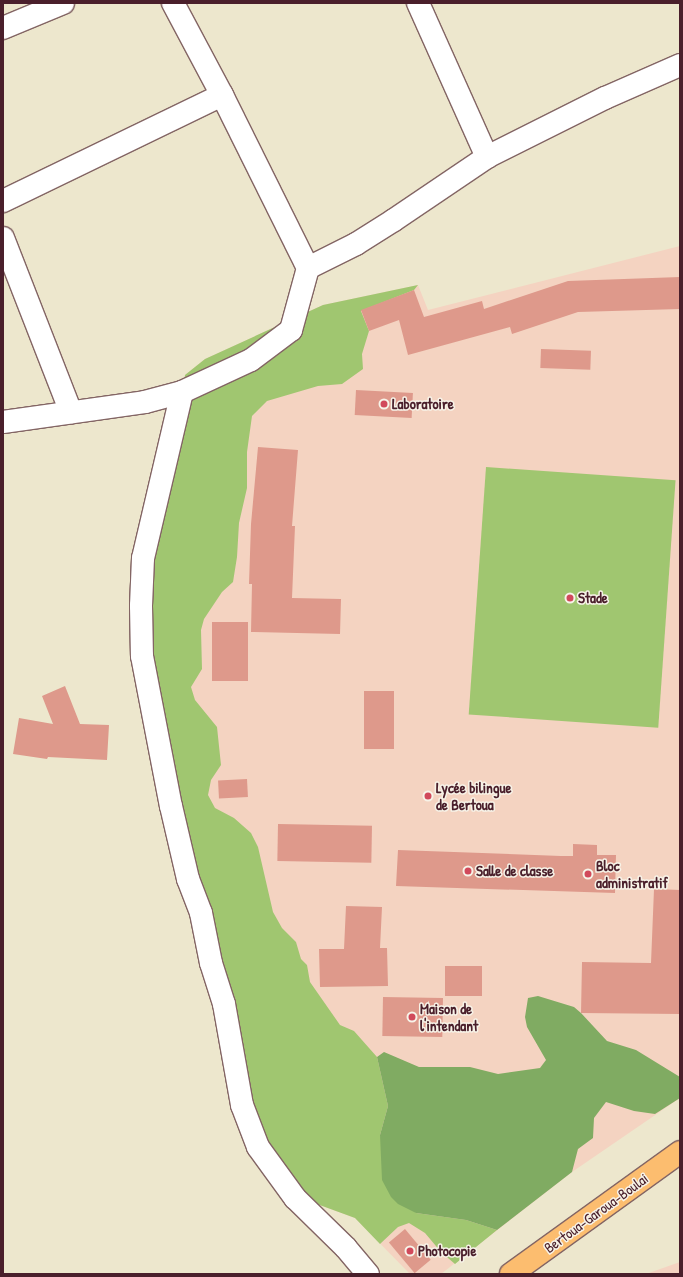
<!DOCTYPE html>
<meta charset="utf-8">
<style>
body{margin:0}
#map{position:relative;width:683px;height:1277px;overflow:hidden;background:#ede7cd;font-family:"Patrick Hand",sans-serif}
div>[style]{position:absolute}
.built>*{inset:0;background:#f4d3c1}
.green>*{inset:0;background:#a0c670;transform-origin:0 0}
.forest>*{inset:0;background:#80ab62}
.building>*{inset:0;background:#de998b;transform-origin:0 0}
.roads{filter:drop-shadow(1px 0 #836564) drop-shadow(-1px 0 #836564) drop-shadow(0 1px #836564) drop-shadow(0 -1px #836564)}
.street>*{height:22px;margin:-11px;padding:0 11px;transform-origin:11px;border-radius:11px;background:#fff}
.highway>*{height:22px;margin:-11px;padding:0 11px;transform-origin:11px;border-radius:11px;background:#fcbd6f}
.dots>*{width:11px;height:11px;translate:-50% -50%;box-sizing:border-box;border:2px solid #f7f3e8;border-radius:50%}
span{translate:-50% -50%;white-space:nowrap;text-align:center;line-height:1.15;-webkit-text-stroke:3px #f7f3e8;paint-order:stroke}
.poi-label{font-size:15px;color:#4a1f2b;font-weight:700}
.left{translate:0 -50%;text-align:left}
.street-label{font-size:15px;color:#4a1f2b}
.frame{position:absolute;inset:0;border:4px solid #4a1f2b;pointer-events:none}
</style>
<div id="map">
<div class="built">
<i style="clip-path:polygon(680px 246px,680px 1098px,572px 1172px,441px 1274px,410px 1274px,355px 1218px,306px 1200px,261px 1144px,163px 506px,180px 419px,185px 375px,205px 359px,323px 305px,418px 285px,428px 310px)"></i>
<i style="clip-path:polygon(680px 1262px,680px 1274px,646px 1274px)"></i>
</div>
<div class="green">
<i style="clip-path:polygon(418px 285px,414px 290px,361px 311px,369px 331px,362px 354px,363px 369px,342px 384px,318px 386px,267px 401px,252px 416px,247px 452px,247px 488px,239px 523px,237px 557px,233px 582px,222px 592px,204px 619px,201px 630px,202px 669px,191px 687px,195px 700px,217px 727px,221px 765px,211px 780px,208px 795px,215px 808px,234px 818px,251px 833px,258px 847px,273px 912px,282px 928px,296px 942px,301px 959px,307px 965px,310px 982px,340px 1025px,354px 1031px,377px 1057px,388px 1106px,380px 1135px,416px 1213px,466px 1220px,497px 1230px,455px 1264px,441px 1252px,425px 1233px,409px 1223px,398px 1227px,380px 1244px,355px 1218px,306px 1200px,261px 1144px,145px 651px,144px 570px,180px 419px,185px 375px,205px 359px,323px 305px)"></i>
<i style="left:486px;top:467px;width:190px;height:248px;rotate:4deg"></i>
</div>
<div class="forest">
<i style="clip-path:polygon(538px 996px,574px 1007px,581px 1013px,607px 1041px,636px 1050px,680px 1077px,680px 1098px,655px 1114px,634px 1111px,606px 1102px,594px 1118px,593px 1138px,578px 1149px,572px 1172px,497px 1230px,466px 1220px,416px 1213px,398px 1204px,391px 1197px,382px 1180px,380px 1135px,388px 1106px,377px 1057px,384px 1052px,419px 1067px,470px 1067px,498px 1074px,540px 1068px,546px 1060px,527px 1027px,525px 1017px,528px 998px)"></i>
</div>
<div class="building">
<i style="clip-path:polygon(680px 277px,680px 309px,578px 312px,512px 334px,510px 327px,408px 355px,399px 320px,369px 331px,361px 310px,414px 290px,424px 317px,482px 301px,484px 309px,568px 281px)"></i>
<i style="left:541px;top:349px;width:50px;height:19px;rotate:2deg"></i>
<i style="left:356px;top:390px;width:57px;height:25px;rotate:3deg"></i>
<i style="clip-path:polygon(258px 447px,298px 450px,292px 526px,295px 526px,292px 598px,341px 599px,340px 634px,251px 632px,252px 584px,249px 584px,251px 524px)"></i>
<i style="left:212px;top:622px;width:36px;height:59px"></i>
<i style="clip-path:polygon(65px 686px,80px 724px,109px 725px,107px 760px,48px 757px,47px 759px,13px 754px,19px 718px,53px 724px,42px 696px)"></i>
<i style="left:364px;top:691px;width:30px;height:58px"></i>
<i style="left:247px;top:779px;width:18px;height:29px;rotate:87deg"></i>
<i style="left:278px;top:824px;width:94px;height:37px;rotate:1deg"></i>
<i style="clip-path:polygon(573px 844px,597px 845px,597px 855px,616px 855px,615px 893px,396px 886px,398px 850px,561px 856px,573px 856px)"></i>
<i style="clip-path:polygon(654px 889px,680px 890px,680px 1014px,581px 1013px,582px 962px,651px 963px)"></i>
<i style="clip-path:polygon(346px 906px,382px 907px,380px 948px,387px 948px,388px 986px,320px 987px,319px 949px,344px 949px)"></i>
<i style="left:445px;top:966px;width:37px;height:30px"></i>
<i style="left:383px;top:997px;width:60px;height:39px;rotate:1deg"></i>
<i style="left:405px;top:1229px;width:40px;height:21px;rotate:50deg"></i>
</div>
<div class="roads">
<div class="street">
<i style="left:173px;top:3px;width:104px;rotate:62deg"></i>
<i style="left:222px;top:95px;width:193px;rotate:63.6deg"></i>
<i style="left:418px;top:3px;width:169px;rotate:65.9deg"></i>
<i style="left:3px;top:28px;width:65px;rotate:-22.6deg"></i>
<i style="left:3px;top:201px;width:243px;rotate:-25.8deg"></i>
<i style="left:3px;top:238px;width:187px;rotate:68.7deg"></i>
<i style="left:182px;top:392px;width:171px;rotate:103.2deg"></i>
<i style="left:143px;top:558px;width:48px;rotate:92.4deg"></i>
<i style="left:141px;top:606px;width:50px;rotate:88.9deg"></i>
<i style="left:142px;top:656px;width:153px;rotate:79.1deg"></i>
<i style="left:171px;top:806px;width:75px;rotate:76.9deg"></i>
<i style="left:188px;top:879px;width:36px;rotate:69deg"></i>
<i style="left:201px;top:913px;width:51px;rotate:78.7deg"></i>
<i style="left:211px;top:963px;width:43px;rotate:72.4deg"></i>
<i style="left:224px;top:1004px;width:103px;rotate:79.9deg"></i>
<i style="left:242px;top:1105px;width:45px;rotate:69.1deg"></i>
<i style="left:258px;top:1147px;width:63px;rotate:54deg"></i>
<i style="left:295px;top:1198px;width:71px;rotate:44.4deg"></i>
<i style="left:346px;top:1248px;width:34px;rotate:50deg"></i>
<i style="left:3px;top:422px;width:143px;rotate:-8deg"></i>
<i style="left:145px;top:402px;width:38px;rotate:-15deg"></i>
<i style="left:182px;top:392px;width:76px;rotate:-24.9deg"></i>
<i style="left:251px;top:360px;width:50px;rotate:-36.9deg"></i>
<i style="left:291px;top:330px;width:64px;rotate:-74.7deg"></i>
<i style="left:308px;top:268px;width:54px;rotate:-26.6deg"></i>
<i style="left:356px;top:244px;width:45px;rotate:-32.3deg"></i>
<i style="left:394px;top:220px;width:112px;rotate:-34.1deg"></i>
<i style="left:487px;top:157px;width:132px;rotate:-26.6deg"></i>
<i style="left:605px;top:98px;width:82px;rotate:-23.7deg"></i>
</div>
<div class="highway">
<i style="left:511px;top:1274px;width:208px;rotate:-35.8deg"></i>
</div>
</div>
<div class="dots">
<i style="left:384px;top:404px;background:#d1495b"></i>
<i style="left:570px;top:598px;background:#d1495b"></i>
<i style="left:428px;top:796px;background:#d1495b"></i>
<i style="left:468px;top:871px;background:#d1495b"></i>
<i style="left:588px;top:874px;background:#d1495b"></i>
<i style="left:412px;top:1017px;background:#d1495b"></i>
<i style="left:410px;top:1251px;background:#d1495b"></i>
</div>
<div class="poi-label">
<span class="left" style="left:392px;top:404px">Laboratoire</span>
<span class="left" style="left:578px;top:598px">Stade</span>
<span class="left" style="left:436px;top:796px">Lycée bilingue<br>de Bertoua</span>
<span class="left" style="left:596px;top:874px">Bloc<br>administratif</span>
<span class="left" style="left:476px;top:871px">Salle de classe</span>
<span class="left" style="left:420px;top:1017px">Maison de<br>l'intendant</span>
<span class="left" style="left:418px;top:1251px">Photocopie</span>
</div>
<div class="street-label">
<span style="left:596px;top:1213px;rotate:-36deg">Bertoua-Garoua-Boulai</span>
</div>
<div class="frame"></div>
</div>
